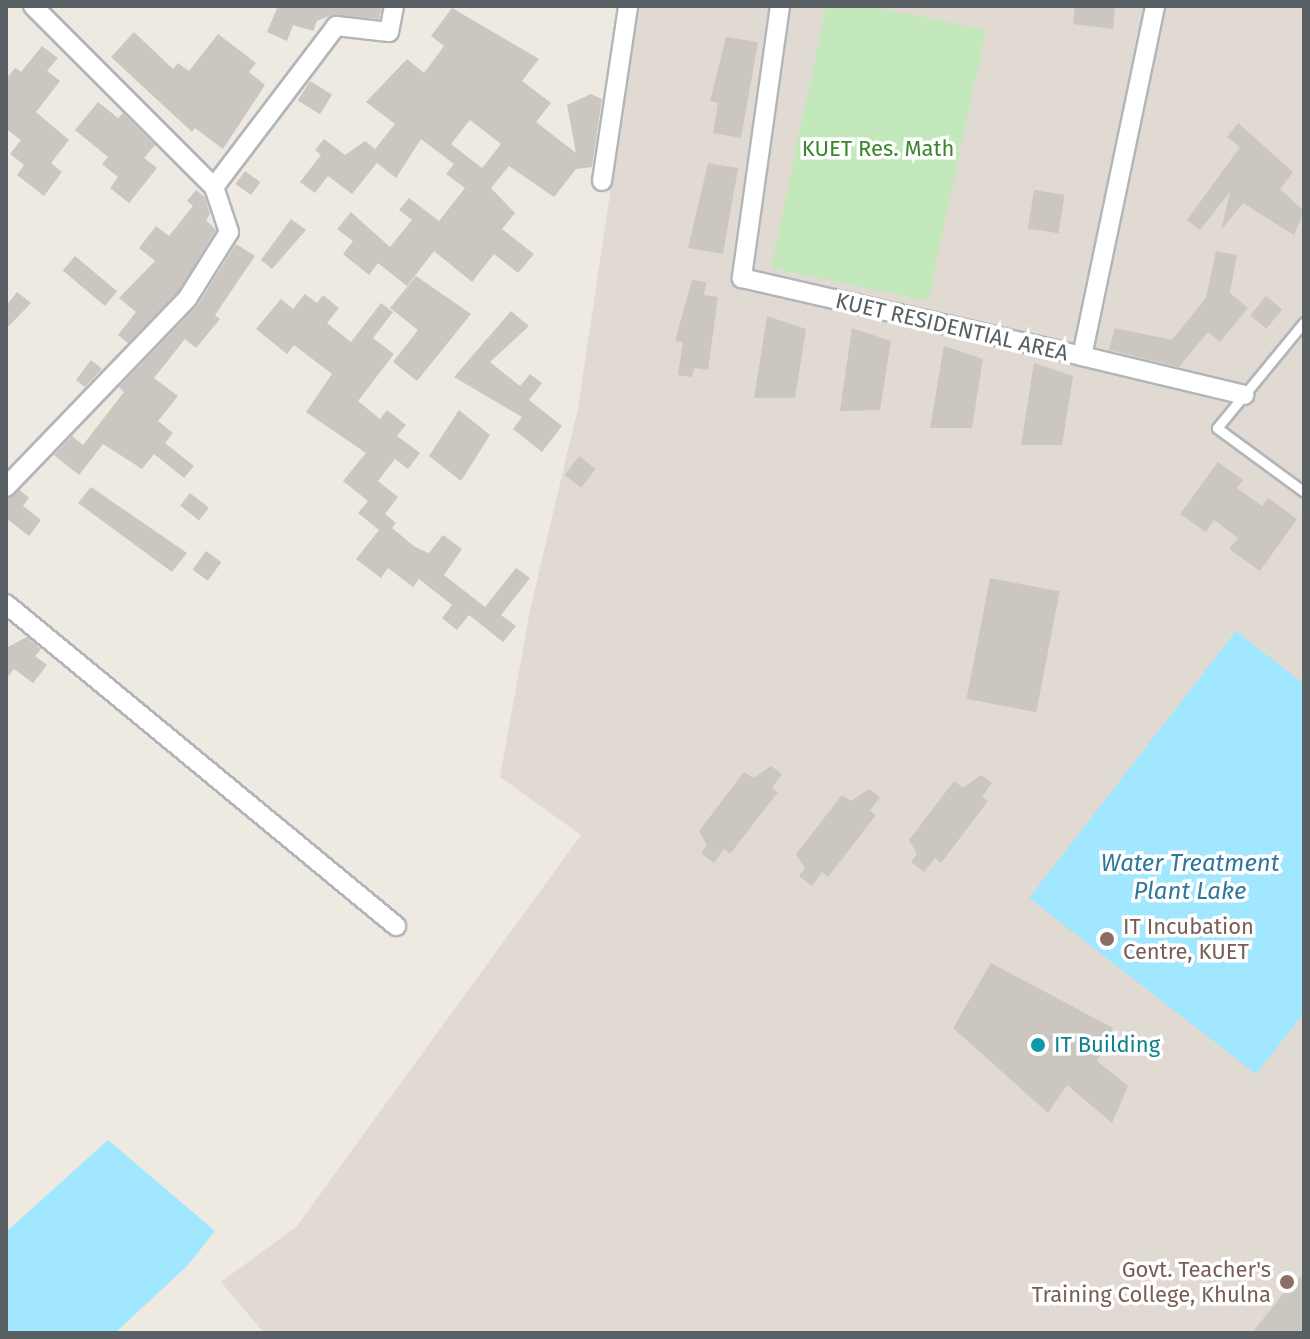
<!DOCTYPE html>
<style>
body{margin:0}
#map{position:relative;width:1310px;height:1339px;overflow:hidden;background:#eee9e1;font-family:"Fira Sans",sans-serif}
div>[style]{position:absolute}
.education>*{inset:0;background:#e0dad2}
.green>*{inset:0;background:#c3e8bb}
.water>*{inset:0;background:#a0e7ff}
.building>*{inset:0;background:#cbc6c0;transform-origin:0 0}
.roads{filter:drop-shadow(2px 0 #b2b6ba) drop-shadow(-2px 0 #b2b6ba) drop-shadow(0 2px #b2b6ba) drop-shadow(0 -2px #b2b6ba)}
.lane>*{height:9px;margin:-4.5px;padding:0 4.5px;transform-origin:4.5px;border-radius:4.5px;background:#fff}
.street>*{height:18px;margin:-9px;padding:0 9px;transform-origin:9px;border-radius:9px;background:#fff}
.dots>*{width:22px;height:22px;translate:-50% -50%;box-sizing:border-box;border:4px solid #fff;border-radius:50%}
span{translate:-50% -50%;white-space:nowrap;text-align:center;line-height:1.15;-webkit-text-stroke:7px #fff;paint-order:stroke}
.park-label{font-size:22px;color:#3a862e}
.street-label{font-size:22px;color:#596063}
.education-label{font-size:22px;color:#785e54}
.left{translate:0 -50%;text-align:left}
.right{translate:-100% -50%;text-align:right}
.culture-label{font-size:22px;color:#0d838f}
.water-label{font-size:24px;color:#2f789c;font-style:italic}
.frame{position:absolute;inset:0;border:8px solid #596063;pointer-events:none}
</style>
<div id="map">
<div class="education">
<i style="clip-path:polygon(638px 6px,1304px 6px,1304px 1333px,264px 1333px,221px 1282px,297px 1226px,581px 835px,500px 777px,530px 610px,578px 408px)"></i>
</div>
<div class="green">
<i style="clip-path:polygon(826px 6px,869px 6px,986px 30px,928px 301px,771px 268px)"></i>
</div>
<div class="water">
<i style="clip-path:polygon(1236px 631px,1304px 684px,1304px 1013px,1256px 1074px,1029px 898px)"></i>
<i style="clip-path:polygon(108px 1140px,215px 1231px,187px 1266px,115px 1333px,6px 1333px,6px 1232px)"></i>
</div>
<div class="building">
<i style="clip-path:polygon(278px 6px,382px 6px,379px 19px,332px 15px,317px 21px,313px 31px,293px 25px,287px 41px,267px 32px)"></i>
<i style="clip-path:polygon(1075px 6px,1115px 6px,1113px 29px,1073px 24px)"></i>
<i style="clip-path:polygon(evenodd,452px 8px,539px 59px,522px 81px,551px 103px,536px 122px,576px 153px,567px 105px,591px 94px,602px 99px,592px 167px,576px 169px,554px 197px,509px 166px,491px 188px,515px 213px,502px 229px,534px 254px,518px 273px,494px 254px,472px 282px,434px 251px,407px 286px,378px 263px,369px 275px,343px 254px,353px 241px,337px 229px,351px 212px,390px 247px,412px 220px,399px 210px,409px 198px,439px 221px,465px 188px,446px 174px,454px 164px,421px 139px,396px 178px,377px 163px,352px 194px,328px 176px,315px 193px,300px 182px,321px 155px,315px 150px,324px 139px,345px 155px,365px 141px,375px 149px,395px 124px,366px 102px,407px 59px,424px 73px,444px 46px,431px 36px,452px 8px,470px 120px,501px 144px,482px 168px,451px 144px,470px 120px)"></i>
<i style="clip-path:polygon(134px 32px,173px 69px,178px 63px,189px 71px,218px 34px,256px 63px,249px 72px,265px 85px,223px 149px,195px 128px,192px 132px,111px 57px)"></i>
<i style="clip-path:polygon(726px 37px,758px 42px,741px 138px,713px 133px,718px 103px,710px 101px)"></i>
<i style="clip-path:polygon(42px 46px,58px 58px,47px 71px,60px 81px,36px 112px,69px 140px,51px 163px,62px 172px,44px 196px,17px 175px,24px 165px,10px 154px,21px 140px,6px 129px,6px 79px,15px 68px,21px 72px)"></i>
<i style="left:310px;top:81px;width:26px;height:23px;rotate:32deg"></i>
<i style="clip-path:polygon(98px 102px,118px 118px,123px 113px,155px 145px,144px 158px,157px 168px,129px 203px,110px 188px,118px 177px,102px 164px,108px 157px,75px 130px)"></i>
<i style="clip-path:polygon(1238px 123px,1293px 172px,1280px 189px,1304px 211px,1294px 235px,1243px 203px,1221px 230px,1230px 192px,1200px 230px,1187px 220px,1240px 147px,1227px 137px)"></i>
<i style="clip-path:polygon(708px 163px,738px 168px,723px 254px,688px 248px)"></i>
<i style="left:245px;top:171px;width:19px;height:16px;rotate:36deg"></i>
<i style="clip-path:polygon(196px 190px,205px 197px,210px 214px,206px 220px,216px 230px,178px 292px,128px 343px,118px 335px,136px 312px,119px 298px,155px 261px,139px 248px,156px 226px,169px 236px,193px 206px,187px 201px)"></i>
<i style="left:1034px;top:190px;width:31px;height:39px;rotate:9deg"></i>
<i style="clip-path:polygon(291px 219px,306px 230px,272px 269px,261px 260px)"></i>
<i style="clip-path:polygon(236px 244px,255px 256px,215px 315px,220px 319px,196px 348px,185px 339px,154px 378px,178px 396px,158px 421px,173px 433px,165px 443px,194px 466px,184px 478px,154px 454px,142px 469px,103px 444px,79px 475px,54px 455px,72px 436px,83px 445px,124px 392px,119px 387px,197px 306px)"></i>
<i style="clip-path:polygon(1216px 251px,1237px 255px,1230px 293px,1248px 308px,1220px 342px,1208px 332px,1179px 367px,1109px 350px,1115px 328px,1172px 340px,1206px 298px)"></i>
<i style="left:75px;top:256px;width:55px;height:19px;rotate:40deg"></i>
<i style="clip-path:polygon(416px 276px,471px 314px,417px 381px,393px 362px,418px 330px,390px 308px)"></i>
<i style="clip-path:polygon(692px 280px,706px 282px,704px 295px,718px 297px,708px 370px,694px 368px,692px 377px,678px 375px,683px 342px,675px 341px)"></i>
<i style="clip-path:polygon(17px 292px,31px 303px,6px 329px,6px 306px)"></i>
<i style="clip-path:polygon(305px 294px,317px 303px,323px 295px,339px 308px,327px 323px,351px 342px,381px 303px,393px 312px,373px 338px,394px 354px,358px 401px,380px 419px,387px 410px,406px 425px,397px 436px,420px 453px,408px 469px,395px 459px,378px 481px,398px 497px,385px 514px,396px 523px,392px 528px,415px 547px,429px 553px,443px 535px,462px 549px,444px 575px,485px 607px,516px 568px,530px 578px,501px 615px,516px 626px,503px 642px,469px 615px,457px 630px,442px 618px,452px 605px,419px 579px,413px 587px,388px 568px,381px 578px,356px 559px,379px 530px,358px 513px,368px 501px,343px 481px,366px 453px,306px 412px,332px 374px,294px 345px,287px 354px,256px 329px,281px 299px,293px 309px)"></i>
<i style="left:1266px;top:296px;width:21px;height:25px;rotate:39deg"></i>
<i style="clip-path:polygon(511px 311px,529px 326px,490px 362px,520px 386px,530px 374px,542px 383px,529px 400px,562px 426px,542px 452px,513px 429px,522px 417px,454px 377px)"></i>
<i style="clip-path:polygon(767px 316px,806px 329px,795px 398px,754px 398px)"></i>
<i style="clip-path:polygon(852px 328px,891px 341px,880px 410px,840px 411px)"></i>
<i style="clip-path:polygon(944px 346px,983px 359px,972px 428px,930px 428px)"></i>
<i style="clip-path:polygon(91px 360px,102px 369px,85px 387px,76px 380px)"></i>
<i style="clip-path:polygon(1034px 363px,1073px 376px,1062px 445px,1021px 445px)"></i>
<i style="clip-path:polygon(459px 410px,490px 435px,461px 481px,429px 456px)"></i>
<i style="left:579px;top:456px;width:21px;height:24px;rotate:37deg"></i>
<i style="clip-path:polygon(1218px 462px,1243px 480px,1237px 488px,1262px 506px,1268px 498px,1297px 519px,1260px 571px,1229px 549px,1238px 538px,1214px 520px,1206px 532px,1180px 514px)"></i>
<i style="clip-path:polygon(91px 487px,187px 553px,172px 572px,78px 503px)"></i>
<i style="clip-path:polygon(20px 490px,29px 498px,23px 506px,41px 520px,29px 536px,6px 518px,6px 499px)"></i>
<i style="left:190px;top:493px;width:24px;height:16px;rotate:38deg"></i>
<i style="left:206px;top:551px;width:19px;height:23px;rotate:36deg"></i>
<i style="left:990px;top:578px;width:71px;height:123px;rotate:11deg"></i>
<i style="clip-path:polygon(27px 637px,41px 649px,35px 656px,47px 665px,33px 683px,14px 669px,6px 679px,6px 648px)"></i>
<i style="clip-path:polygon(771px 766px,782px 774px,772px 788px,778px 792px,730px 854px,724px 849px,714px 863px,701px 853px,707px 845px,699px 831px,744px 772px,753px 778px)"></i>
<i style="clip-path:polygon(981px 775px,992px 783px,982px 797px,988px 801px,941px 863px,935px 858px,924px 872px,911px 862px,917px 854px,909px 840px,954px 781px,963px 788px)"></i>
<i style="clip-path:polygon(869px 789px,880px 797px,870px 811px,876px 815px,828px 877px,822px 872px,812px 886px,799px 876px,805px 868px,796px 854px,842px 795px,851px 801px)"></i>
<i style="clip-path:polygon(991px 963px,1113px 1028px,1097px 1061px,1128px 1086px,1112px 1123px,1067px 1085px,1048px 1113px,953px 1028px)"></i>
<i style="clip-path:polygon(1304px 1274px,1304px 1333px,1252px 1333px,1290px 1285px)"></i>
</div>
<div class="roads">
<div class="lane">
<i style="left:1304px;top:322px;width:137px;rotate:129.4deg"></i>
<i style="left:1217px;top:428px;width:108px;rotate:36.3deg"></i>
</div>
<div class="street">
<i style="left:33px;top:6px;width:256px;rotate:45deg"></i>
<i style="left:214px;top:187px;width:202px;rotate:-52.8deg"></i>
<i style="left:336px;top:26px;width:53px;rotate:6.5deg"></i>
<i style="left:389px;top:32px;width:26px;rotate:-79deg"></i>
<i style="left:780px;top:6px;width:275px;rotate:98deg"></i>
<i style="left:742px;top:278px;width:349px;rotate:12.9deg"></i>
<i style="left:1082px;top:356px;width:358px;rotate:-78.2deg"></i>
<i style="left:602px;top:181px;width:177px;rotate:-81.5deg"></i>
<i style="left:1082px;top:356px;width:167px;rotate:13.5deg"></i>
<i style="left:6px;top:487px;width:261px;rotate:-46.1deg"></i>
<i style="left:187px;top:299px;width:79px;rotate:-57.9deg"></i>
<i style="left:229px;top:232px;width:47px;rotate:-108.4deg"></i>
<i style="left:6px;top:604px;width:506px;rotate:39.54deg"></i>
</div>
</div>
<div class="dots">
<i style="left:1107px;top:939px;background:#8d6e63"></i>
<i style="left:1038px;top:1045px;background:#0f9aa8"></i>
<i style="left:1287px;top:1282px;background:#8d6e63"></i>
</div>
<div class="park-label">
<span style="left:878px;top:149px">KUET Res. Math</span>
</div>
<div class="street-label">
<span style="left:952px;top:327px;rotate:13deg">KUET RESIDENTIAL AREA</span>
</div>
<div class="education-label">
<span class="left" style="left:1123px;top:939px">IT Incubation<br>Centre, KUET</span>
<span class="right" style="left:1271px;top:1282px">Govt. Teacher's<br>Training College, Khulna</span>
</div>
<div class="culture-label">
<span class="left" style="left:1054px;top:1045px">IT Building</span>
</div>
<div class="water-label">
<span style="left:1190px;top:878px">Water Treatment<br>Plant Lake</span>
</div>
<div class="frame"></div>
</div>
